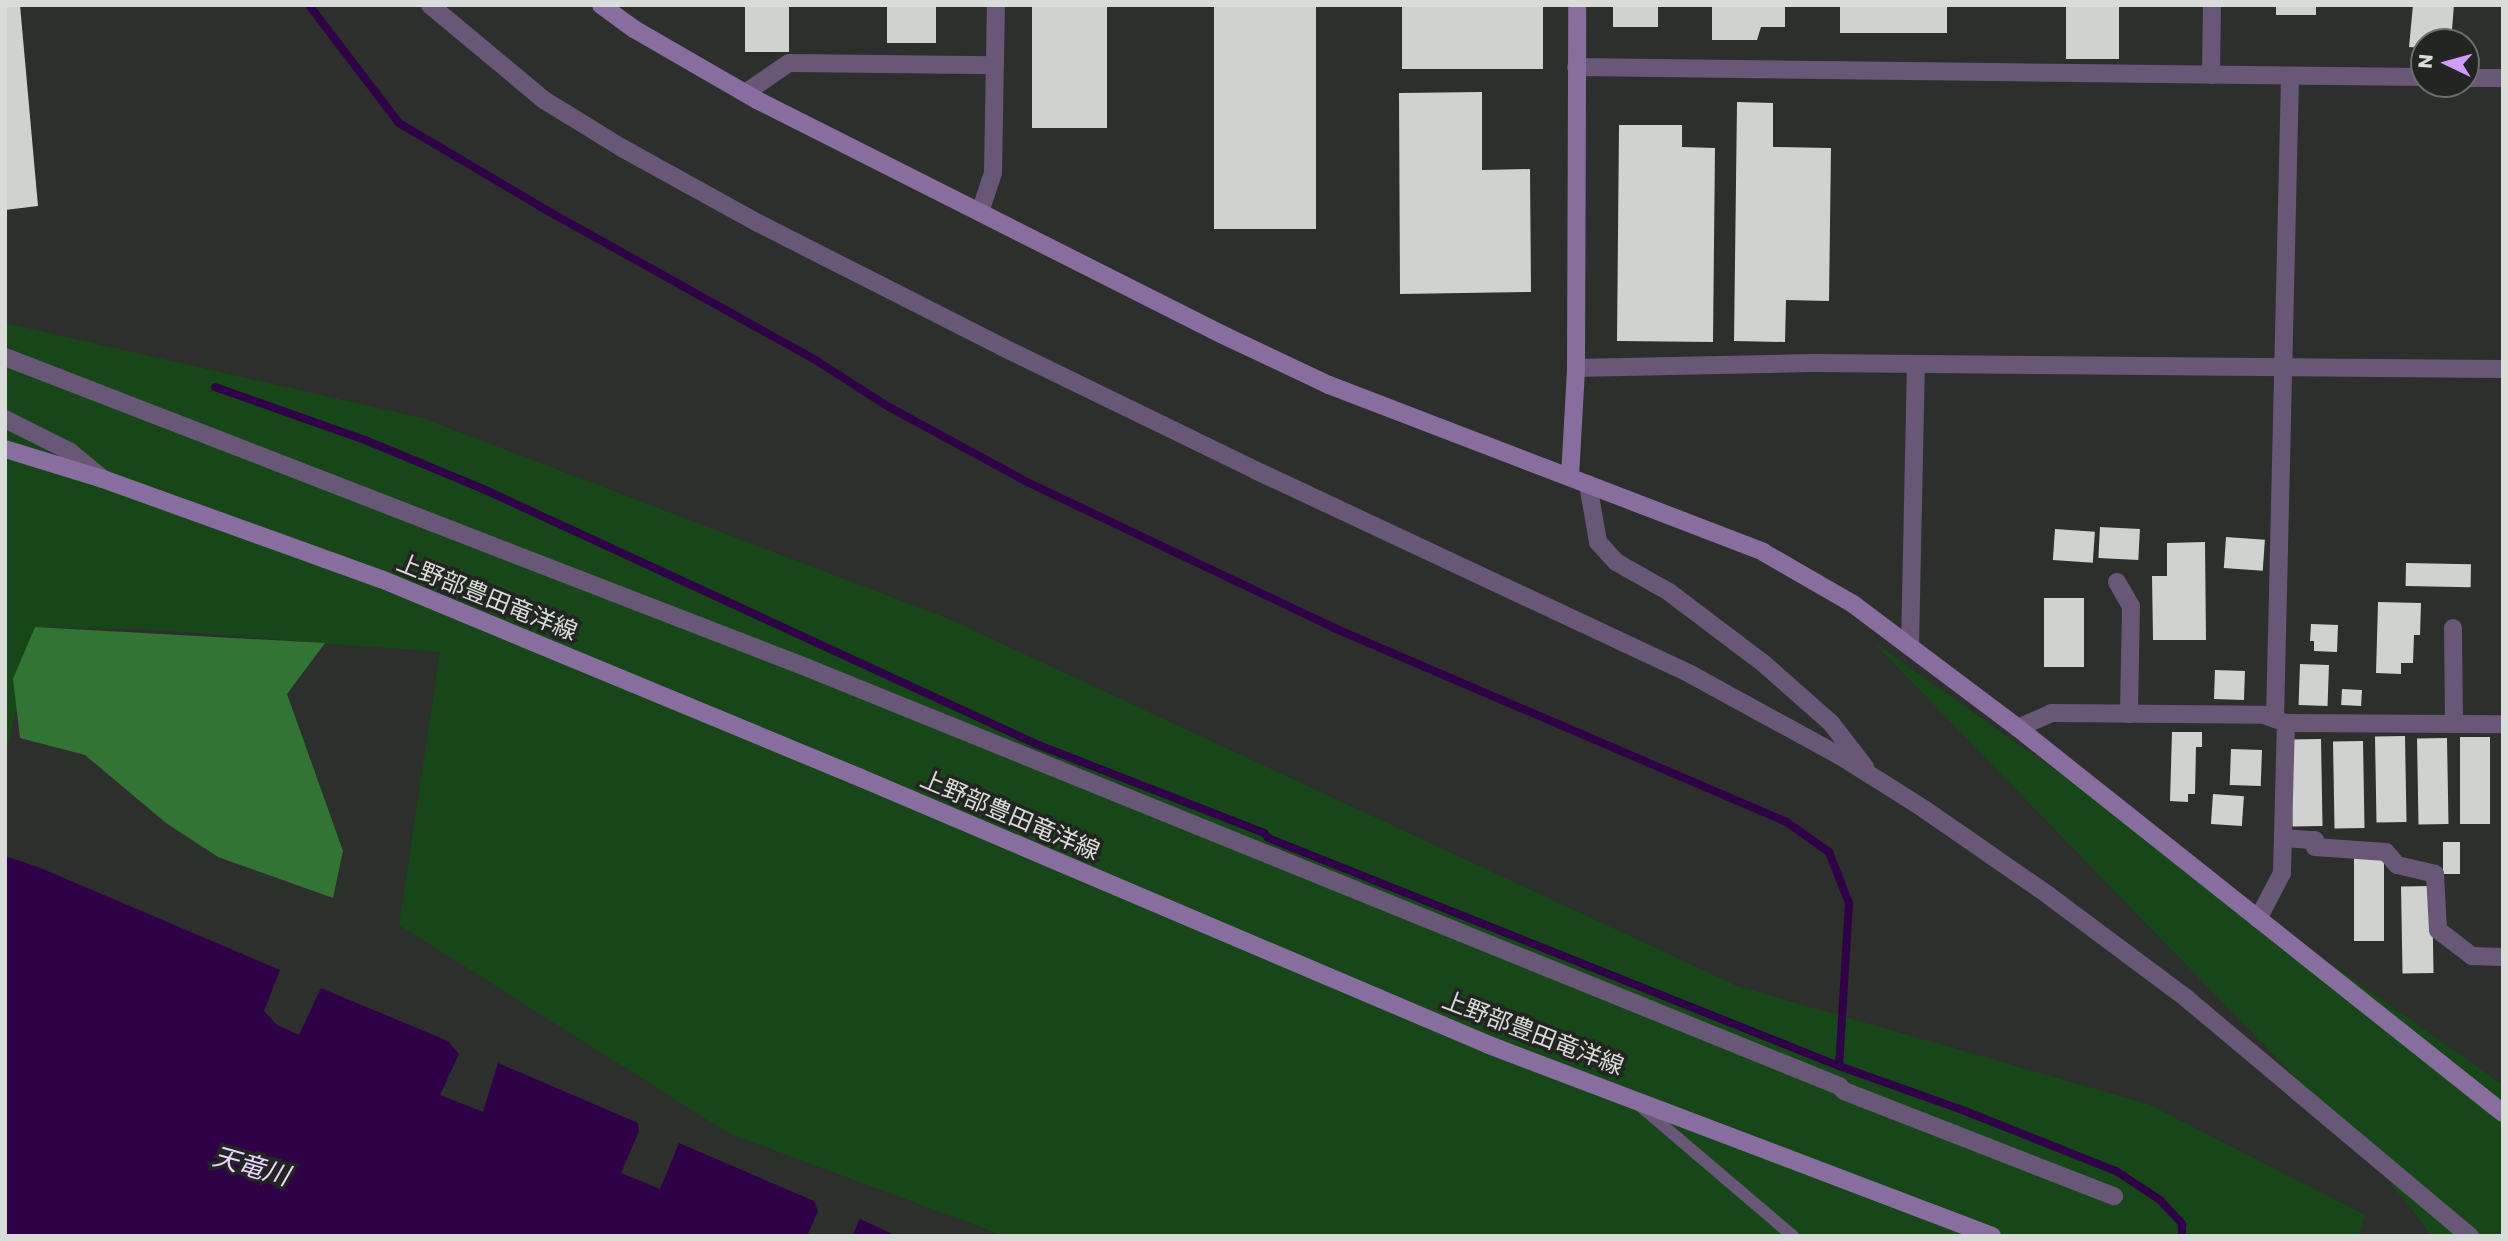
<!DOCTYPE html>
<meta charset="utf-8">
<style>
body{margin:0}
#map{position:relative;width:2508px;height:1241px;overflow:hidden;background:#2c2f2c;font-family:Poppins,"Noto Sans JP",sans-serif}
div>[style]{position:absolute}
.green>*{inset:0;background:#174619}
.forest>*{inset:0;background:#327434}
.water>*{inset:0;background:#2f0248}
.stream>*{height:8px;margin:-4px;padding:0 4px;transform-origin:4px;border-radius:4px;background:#2f0248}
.building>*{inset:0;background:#cfd2ce;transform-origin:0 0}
.lane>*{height:12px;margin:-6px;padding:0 6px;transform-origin:6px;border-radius:6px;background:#685777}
.street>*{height:18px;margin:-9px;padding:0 9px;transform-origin:9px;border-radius:9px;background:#685777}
.secondary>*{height:18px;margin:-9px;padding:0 9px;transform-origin:9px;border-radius:9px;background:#886d9f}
span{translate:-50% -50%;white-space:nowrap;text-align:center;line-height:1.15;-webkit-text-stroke:7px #232522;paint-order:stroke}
.street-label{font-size:24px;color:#dadcda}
.water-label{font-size:26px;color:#ecd6ff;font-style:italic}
.frame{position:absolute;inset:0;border:7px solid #dadcda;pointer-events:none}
.north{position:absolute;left:2410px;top:28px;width:70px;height:70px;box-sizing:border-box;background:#232522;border:2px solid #6c6e6c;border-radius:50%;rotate:275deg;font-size:19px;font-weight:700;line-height:28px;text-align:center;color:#dadcda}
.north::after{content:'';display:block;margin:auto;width:24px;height:32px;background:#d29cfd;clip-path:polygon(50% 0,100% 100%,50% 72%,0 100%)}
</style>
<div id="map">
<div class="green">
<i style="clip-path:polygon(5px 323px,422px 418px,949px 619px,1737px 986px,2148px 1104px,2365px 1215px,2358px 1236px,1005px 1236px,730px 1134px,399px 925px,440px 652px,155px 630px,35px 627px,5px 757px)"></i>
<i style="clip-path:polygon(1872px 641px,2503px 1085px,2503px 1236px,2432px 1236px,2360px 1144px)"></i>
</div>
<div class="forest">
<i style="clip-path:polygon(35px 627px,325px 643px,287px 694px,343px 851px,333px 898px,218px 857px,166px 823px,85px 755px,20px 738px,13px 679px)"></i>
</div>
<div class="water">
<i style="clip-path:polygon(5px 856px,38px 867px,280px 970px,264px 1011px,277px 1025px,299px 1035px,321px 988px,448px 1041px,459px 1054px,440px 1095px,483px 1112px,498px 1063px,638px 1123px,639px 1131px,621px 1173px,660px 1189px,679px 1143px,814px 1201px,818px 1211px,807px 1236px,5px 1236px)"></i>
<i style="clip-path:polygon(860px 1219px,897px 1236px,852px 1236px)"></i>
</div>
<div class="stream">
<i style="left:309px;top:5px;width:148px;rotate:52.7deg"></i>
<i style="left:399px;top:123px;width:171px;rotate:30.6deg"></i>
<i style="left:546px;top:210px;width:310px;rotate:29.1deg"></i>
<i style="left:817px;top:361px;width:85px;rotate:32.6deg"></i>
<i style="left:889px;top:407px;width:157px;rotate:28.5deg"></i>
<i style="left:1027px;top:482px;width:340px;rotate:25.4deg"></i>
<i style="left:1334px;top:628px;width:491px;rotate:23.2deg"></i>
<i style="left:1785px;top:821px;width:54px;rotate:35.2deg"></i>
<i style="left:1829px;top:852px;width:55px;rotate:68.6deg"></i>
<i style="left:1849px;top:903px;width:163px;rotate:93.5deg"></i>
<i style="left:215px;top:387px;width:159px;rotate:19.5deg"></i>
<i style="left:365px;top:440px;width:126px;rotate:22.5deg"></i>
<i style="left:481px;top:488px;width:611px;rotate:24.76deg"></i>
<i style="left:1036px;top:744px;width:245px;rotate:21.3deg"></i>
<i style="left:1264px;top:833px;width:6px;rotate:51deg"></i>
<i style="left:1268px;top:838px;width:615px;rotate:21.77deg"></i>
<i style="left:1839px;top:1066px;width:128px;rotate:19.6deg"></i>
<i style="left:1960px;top:1109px;width:168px;rotate:21.7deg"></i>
<i style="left:2116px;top:1171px;width:53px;rotate:33.4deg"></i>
<i style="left:2160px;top:1200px;width:33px;rotate:47deg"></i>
<i style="left:2182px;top:1224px;width:12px;rotate:90deg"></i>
</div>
<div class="building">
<i style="clip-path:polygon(5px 5px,20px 5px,38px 206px,5px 210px)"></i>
<i style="left:745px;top:5px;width:44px;height:47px"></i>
<i style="left:887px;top:5px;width:49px;height:38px"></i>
<i style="left:1032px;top:5px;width:75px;height:123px"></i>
<i style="left:1214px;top:5px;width:102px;height:224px"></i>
<i style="left:1402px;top:5px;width:141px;height:64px"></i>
<i style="left:1613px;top:5px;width:45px;height:22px"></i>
<i style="clip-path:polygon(1712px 5px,1785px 5px,1785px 27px,1761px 27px,1757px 40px,1712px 40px)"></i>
<i style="left:1840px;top:5px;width:107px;height:28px"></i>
<i style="left:2066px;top:5px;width:53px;height:54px"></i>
<i style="left:2276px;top:5px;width:40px;height:10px"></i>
<i style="clip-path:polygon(2413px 5px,2454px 5px,2451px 42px,2424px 42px,2424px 48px,2409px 47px)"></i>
<i style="clip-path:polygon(1482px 92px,1482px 170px,1530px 169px,1531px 292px,1400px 294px,1399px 93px)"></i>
<i style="clip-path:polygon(1737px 102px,1773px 103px,1773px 147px,1831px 148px,1829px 301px,1786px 300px,1785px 342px,1734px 341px)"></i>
<i style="clip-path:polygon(1619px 125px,1682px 125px,1682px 147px,1715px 148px,1713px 342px,1617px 341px)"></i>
<i style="left:2100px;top:527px;width:40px;height:31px;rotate:3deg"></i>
<i style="left:2055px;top:529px;width:40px;height:31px;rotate:4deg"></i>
<i style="left:2226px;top:537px;width:39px;height:31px;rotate:4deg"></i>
<i style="clip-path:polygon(2205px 542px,2206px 640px,2153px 640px,2152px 576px,2167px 576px,2167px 543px)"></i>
<i style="left:2406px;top:563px;width:65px;height:23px;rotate:1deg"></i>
<i style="left:2044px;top:598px;width:40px;height:69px"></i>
<i style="clip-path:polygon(2378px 602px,2421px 603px,2420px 635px,2414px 635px,2413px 663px,2401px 663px,2401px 674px,2376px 673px)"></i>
<i style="clip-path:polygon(2311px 624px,2338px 625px,2337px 652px,2314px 651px,2314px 641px,2310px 641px)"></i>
<i style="left:2300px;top:664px;width:29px;height:41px;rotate:2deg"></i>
<i style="left:2215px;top:670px;width:30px;height:29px;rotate:2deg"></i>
<i style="left:2342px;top:689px;width:20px;height:16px;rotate:3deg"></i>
<i style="clip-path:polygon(2172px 732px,2202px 732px,2202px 747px,2196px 747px,2195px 794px,2188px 794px,2188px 802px,2170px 801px)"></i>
<i style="left:2405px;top:736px;width:86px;height:30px;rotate:89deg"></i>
<i style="left:2460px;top:737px;width:30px;height:87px"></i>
<i style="left:2447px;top:738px;width:86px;height:30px;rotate:89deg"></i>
<i style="left:2321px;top:739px;width:87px;height:30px;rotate:89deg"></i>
<i style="left:2363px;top:741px;width:87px;height:30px;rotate:89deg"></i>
<i style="left:2231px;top:749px;width:31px;height:36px;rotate:2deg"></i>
<i style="left:2213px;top:794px;width:31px;height:30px;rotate:4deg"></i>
<i style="left:2443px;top:842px;width:17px;height:32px"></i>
<i style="left:2354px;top:855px;width:30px;height:86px"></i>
<i style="left:2432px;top:886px;width:87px;height:31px;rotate:89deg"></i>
</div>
<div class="lane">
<i style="left:1639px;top:1105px;width:202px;rotate:40.4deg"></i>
</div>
<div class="street">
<i style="left:430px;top:5px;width:148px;rotate:39.8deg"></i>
<i style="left:544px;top:100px;width:92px;rotate:31.6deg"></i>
<i style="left:622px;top:148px;width:155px;rotate:28.9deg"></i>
<i style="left:758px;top:223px;width:274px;rotate:26.9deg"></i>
<i style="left:1002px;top:347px;width:281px;rotate:25.9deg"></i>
<i style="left:1255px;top:470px;width:483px;rotate:25.1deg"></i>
<i style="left:1692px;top:675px;width:169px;rotate:28.7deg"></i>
<i style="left:1840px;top:756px;width:99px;rotate:32.2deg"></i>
<i style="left:1924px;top:809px;width:151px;rotate:34.7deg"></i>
<i style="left:2048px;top:895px;width:172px;rotate:36.7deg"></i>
<i style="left:2186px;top:998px;width:371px;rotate:40deg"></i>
<i style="left:1576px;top:67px;width:848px;rotate:0.68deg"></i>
<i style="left:2211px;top:75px;width:70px;rotate:-89.2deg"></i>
<i style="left:2466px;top:78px;width:37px"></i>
<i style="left:745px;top:93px;width:53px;rotate:-34.3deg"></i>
<i style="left:789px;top:63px;width:206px;rotate:0.6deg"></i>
<i style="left:980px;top:212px;width:41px;rotate:-71.6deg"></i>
<i style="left:993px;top:173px;width:168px;rotate:-89deg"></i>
<i style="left:5px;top:357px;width:861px;rotate:21.17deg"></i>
<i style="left:808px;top:668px;width:1113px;rotate:22.07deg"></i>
<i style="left:1839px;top:1086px;width:7px;rotate:45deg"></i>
<i style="left:1844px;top:1091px;width:290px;rotate:21.3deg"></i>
<i style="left:1576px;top:368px;width:236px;rotate:-1.2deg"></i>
<i style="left:1812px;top:363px;width:691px;rotate:0.5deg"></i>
<i style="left:5px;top:419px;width:72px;rotate:26.6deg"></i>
<i style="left:69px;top:451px;width:44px;rotate:39.5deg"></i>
<i style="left:1588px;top:484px;width:59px;rotate:80.2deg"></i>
<i style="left:1598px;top:542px;width:27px;rotate:48deg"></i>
<i style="left:1616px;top:562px;width:61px;rotate:29.5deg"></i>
<i style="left:1669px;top:592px;width:118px;rotate:37.1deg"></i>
<i style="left:1763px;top:663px;width:91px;rotate:41.4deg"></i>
<i style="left:1831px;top:723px;width:56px;rotate:52.3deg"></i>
<i style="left:2117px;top:582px;width:28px;rotate:60deg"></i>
<i style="left:2131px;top:606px;width:108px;rotate:91.1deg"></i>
<i style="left:2453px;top:628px;width:96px;rotate:89.4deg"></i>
<i style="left:1910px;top:647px;width:283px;rotate:-88.8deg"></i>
<i style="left:2275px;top:719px;width:643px;rotate:-88.66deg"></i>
<i style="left:2018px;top:728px;width:36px;rotate:-24deg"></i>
<i style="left:2051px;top:713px;width:213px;rotate:0.5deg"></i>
<i style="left:2264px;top:715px;width:23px;rotate:20deg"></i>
<i style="left:2286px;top:723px;width:217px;rotate:0.3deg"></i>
<i style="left:2283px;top:838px;width:32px;rotate:4deg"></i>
<i style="left:2315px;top:840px;width:7px;rotate:90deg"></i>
<i style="left:2315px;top:847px;width:71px;rotate:4deg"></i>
<i style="left:2386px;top:852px;width:17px;rotate:50deg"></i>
<i style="left:2397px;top:865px;width:39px;rotate:13deg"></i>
<i style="left:2435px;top:874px;width:56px;rotate:86.9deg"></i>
<i style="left:2438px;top:930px;width:43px;rotate:37.4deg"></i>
<i style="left:2472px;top:956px;width:31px;rotate:2deg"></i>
<i style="left:2258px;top:919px;width:52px;rotate:-62.4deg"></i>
<i style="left:2282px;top:873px;width:150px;rotate:-88.5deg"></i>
</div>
<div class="secondary">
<i style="left:601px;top:5px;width:41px;rotate:36deg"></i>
<i style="left:634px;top:29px;width:142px;rotate:30deg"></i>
<i style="left:757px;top:100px;width:520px;rotate:26.76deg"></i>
<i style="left:1221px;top:334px;width:119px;rotate:25.3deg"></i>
<i style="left:1329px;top:385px;width:465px;rotate:21deg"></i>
<i style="left:1763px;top:552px;width:104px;rotate:30deg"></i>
<i style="left:1853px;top:604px;width:206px;rotate:36.9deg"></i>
<i style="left:2018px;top:728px;width:619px;rotate:38.44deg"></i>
<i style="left:5px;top:449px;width:102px;rotate:17deg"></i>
<i style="left:103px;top:479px;width:295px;rotate:19.8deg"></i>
<i style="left:381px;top:579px;width:520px;rotate:22.52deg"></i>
<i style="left:861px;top:778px;width:682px;rotate:23.03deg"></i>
<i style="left:1489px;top:1045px;width:538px;rotate:20.79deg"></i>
<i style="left:1570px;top:477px;width:109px;rotate:-86.8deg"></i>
<i style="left:1576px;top:368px;width:363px;rotate:-89.8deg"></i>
</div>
<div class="street-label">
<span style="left:487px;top:597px;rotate:22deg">上野部豊田竜洋線</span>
<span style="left:1010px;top:815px;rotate:23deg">上野部豊田竜洋線</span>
<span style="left:1533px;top:1033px;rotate:21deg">上野部豊田竜洋線</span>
</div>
<div class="water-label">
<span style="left:251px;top:1167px;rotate:16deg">天竜川</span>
</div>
<div class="frame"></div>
<div class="north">N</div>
</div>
